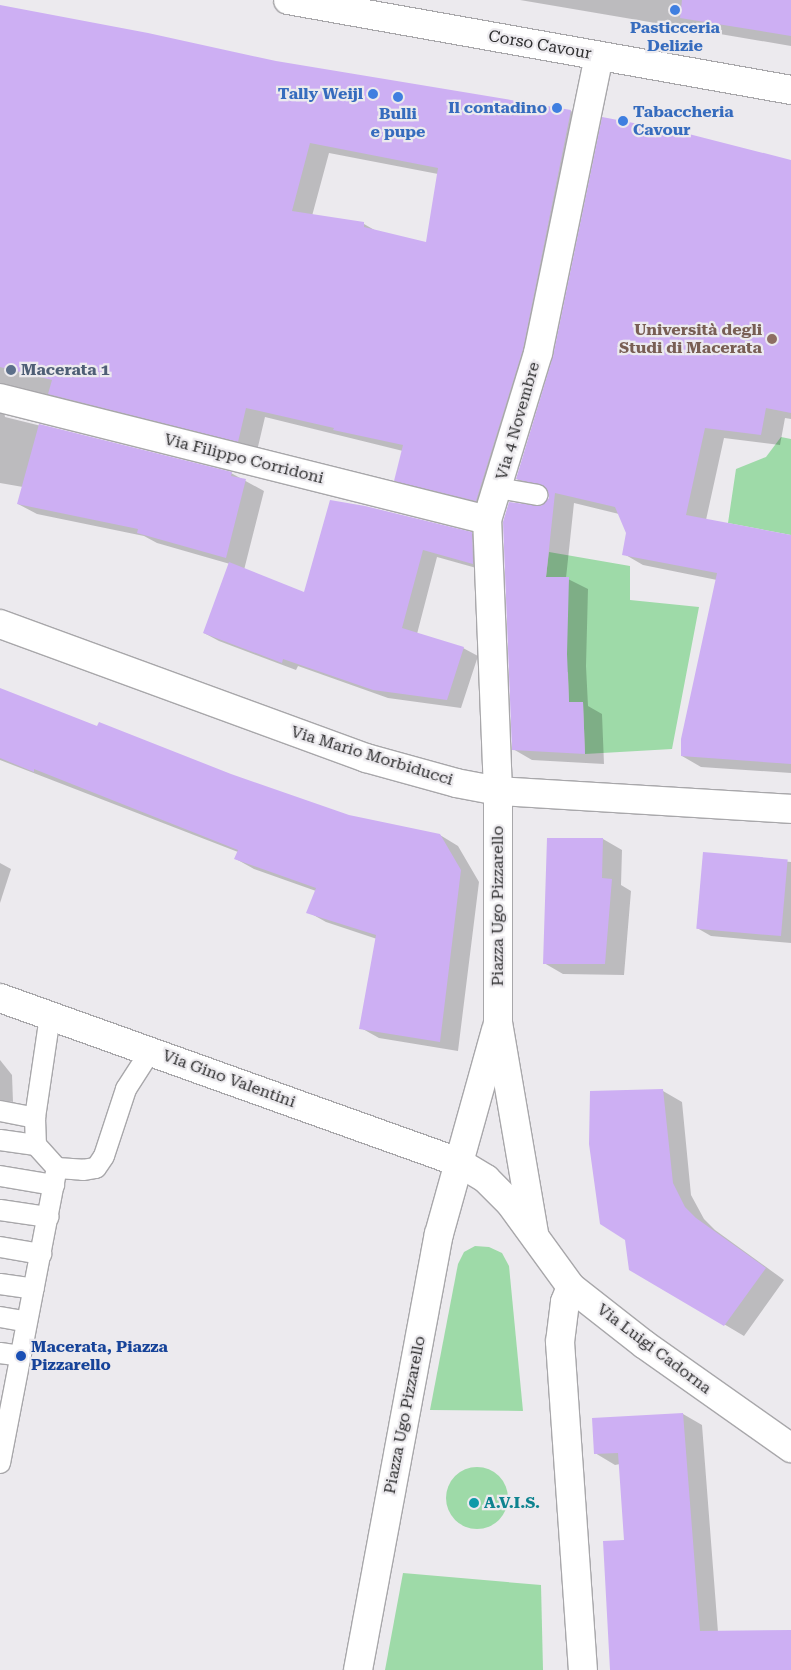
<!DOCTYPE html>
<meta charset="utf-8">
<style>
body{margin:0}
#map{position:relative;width:791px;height:1670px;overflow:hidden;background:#eceaee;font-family:"Roboto Serif",serif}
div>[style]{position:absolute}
.green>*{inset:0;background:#9edaa8}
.round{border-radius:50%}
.shadow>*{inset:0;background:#0003}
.building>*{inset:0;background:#cdaff3;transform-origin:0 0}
.roads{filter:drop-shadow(1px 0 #a8a7aa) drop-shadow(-1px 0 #a8a7aa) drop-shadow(0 1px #a8a7aa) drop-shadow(0 -1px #a8a7aa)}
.lane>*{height:20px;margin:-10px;padding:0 10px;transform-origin:10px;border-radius:10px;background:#fff}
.street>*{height:28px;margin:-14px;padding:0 14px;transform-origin:14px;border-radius:14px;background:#fff}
.secondary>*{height:28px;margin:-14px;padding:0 14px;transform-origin:14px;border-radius:14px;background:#fff}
.dots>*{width:14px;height:14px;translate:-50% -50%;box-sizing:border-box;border:2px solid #eceaee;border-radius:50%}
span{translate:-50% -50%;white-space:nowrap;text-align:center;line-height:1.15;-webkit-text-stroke:4.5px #eceaee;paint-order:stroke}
.shop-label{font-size:16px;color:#366cbe;font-weight:700}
.right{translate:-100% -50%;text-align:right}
.left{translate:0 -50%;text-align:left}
.street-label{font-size:16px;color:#2d2d2e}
.education-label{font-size:16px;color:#785e54;font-weight:700}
.service-label{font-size:16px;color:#4e5e75;font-weight:700}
.transit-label{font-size:16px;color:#164399;font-weight:700}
.culture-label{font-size:16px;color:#0d838f;font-weight:700}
</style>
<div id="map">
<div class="green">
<i style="clip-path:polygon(781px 437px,791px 439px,791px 535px,728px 523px,736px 469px,766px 457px)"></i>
<i style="clip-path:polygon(549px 552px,630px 566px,630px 600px,699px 607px,672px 749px,585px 754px,583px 702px,569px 702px,568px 672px,557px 674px,569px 577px,546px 577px)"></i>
<i style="clip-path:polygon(475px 1246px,489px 1247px,502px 1253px,509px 1266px,523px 1411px,430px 1410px,458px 1264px,464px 1252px)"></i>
<i class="round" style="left:446px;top:1467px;width:62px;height:62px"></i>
<i style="clip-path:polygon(403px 1573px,541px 1585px,543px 1670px,385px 1670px)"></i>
</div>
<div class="shadow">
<i style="clip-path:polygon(520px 0,791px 0,791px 46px)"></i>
<i style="clip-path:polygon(evenodd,0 6px,276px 62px,571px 111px,589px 122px,495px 511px,414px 491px,395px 480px,403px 451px,265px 417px,257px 451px,3px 406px,5px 417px,231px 473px,264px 491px,244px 570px,305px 593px,331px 502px,471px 533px,486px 542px,487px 571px,437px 557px,417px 634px,463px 648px,478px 656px,461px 708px,388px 698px,298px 666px,296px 670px,219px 641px,204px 633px,230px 564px,157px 543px,144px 536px,37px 514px,18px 504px,23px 487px,0 483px,0 6px,329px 153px,438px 174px,427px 244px,378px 232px,364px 224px,312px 216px,329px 153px)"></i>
<i style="clip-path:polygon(791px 161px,791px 419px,785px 418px,780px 445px,724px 438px,706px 520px,791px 536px,791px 773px,701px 767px,682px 756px,717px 580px,643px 565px,624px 554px,627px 532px,619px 514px,574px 503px,566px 578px,588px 589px,586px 666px,588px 706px,602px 714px,604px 764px,532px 760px,513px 749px,541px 508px,550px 498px,549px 493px,536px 490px,517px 479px)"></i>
<i style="clip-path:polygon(0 689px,98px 728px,349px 817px,440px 835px,458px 846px,479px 882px,458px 1051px,379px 1038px,361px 1028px,377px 939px,326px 922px,308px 912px,316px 891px,254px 869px,236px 859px,238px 852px,0 760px)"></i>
<i style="clip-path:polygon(603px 839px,622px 850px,621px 885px,631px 891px,624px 975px,563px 974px,544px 963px)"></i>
<i style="clip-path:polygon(704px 854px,791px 862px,791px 943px,711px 936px,697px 928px)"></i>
<i style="clip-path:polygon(0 863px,11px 869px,0 903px)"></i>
<i style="clip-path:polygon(0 1060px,12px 1075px,13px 1102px,0 1100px)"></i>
<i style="clip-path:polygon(663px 1091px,682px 1102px,691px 1195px,704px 1219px,715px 1230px,784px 1280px,744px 1336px,631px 1269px,627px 1239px)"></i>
<i style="clip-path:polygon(683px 1414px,702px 1425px,718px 1632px,791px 1631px,791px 1670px,612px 1670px,625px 1541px,620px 1464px,615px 1465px,595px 1453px,593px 1419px)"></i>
</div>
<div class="building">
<i style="clip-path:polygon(682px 0,791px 0,791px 36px,680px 18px)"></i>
<i style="clip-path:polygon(evenodd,0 5px,148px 33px,276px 61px,571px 110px,523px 349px,476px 501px,394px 481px,403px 445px,333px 430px,334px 428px,246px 408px,238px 442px,48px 394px,52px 380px,0 367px,0 5px,310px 143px,438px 168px,426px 242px,364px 227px,364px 222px,292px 211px,310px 143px)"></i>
<i style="clip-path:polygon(602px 117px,681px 132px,791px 160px,791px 413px,766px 408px,761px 435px,705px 428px,686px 515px,791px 535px,791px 764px,681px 756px,681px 739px,717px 573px,622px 555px,626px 533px,615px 507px,555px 493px,546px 577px,569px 577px,567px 654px,569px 702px,583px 702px,585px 754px,512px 750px,503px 522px,509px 502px,541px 506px,549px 498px,548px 491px,544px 486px,516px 479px,553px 356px)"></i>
<i style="clip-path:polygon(39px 424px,232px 472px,231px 476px,246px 479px,226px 558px,137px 533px,138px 529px,17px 504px)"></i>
<i style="clip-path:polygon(330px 500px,365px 506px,472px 532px,473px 564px,423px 550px,402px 628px,464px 647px,447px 700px,373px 690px,283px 659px,282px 663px,203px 633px,229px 562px,304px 592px)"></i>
<i style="clip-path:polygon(0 688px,97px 726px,99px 722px,231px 774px,349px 815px,440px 834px,461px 870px,440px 1042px,359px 1029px,376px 935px,306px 913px,316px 888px,234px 859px,238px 850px,34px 769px,34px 772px,0 758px)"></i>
<i style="clip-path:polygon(547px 838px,603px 838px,602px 878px,612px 879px,605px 964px,543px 964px)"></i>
<i style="left:703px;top:852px;width:85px;height:77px;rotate:5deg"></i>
<i style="clip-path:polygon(663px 1089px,673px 1183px,685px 1207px,696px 1218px,766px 1268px,724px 1326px,629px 1270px,625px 1240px,600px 1224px,589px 1144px,590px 1091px)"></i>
<i style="clip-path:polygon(683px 1413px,700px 1631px,791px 1630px,791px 1670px,610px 1670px,603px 1541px,624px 1540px,618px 1453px,594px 1454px,592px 1418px)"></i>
</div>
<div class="roads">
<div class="lane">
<i style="left:498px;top:488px;width:40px;rotate:10deg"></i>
<i style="left:50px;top:1016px;width:103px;rotate:98.4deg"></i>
<i style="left:35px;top:1118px;width:27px;rotate:88deg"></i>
<i style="left:36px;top:1145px;width:31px;rotate:48deg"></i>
<i style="left:57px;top:1168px;width:26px;rotate:4deg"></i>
<i style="left:83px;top:1170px;width:13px;rotate:-9deg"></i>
<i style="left:96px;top:1168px;width:14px;rotate:-56deg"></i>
<i style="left:104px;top:1156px;width:71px;rotate:-71.8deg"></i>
<i style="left:126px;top:1089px;width:46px;rotate:-57.3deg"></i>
<i style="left:0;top:1111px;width:36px;rotate:11deg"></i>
<i style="left:0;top:1140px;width:36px;rotate:8deg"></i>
<i style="left:0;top:1176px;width:55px;rotate:9.5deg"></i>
<i style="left:0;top:1210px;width:49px;rotate:8.3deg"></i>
<i style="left:0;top:1247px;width:42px;rotate:9.7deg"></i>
<i style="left:0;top:1284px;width:34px;rotate:8deg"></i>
<i style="left:0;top:1317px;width:27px;rotate:10deg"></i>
<i style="left:0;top:1353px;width:21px;rotate:8deg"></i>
<i style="left:0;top:1463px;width:300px;rotate:-79.1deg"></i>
</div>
<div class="street">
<i style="left:0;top:398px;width:502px;rotate:14.06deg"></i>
<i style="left:0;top:624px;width:390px;rotate:20.1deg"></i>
<i style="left:366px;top:758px;width:93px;rotate:15.5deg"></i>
<i style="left:456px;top:783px;width:43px;rotate:10.8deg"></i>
<i style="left:498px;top:791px;width:294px;rotate:3.5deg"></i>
<i style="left:0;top:998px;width:486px;rotate:19.7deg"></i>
<i style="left:458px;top:1162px;width:33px;rotate:31deg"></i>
<i style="left:486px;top:1179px;width:34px;rotate:45deg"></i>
<i style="left:510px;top:1203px;width:104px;rotate:54deg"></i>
<i style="left:571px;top:1287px;width:94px;rotate:38.1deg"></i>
<i style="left:645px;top:1345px;width:179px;rotate:35.2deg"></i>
<i style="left:534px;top:1233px;width:214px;rotate:-99.7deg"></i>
<i style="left:498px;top:1022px;width:231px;rotate:-90deg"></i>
<i style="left:498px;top:791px;width:271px;rotate:-92.3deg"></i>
<i style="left:487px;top:520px;width:175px;rotate:-73deg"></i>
<i style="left:538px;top:353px;width:303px;rotate:-78.4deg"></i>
<i style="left:571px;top:1287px;width:16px;rotate:112deg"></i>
<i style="left:565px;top:1302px;width:40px;rotate:97.1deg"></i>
<i style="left:560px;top:1342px;width:329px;rotate:86deg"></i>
<i style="left:358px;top:1670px;width:443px;rotate:-79.5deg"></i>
<i style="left:439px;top:1234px;width:212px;rotate:-74.4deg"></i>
</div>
<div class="secondary">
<i style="left:288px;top:0;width:511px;rotate:10.14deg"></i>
</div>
</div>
<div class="dots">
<i style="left:675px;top:10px;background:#3f7fe0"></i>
<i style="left:373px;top:94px;background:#3f7fe0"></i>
<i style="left:398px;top:97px;background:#3f7fe0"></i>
<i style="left:557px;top:108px;background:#3f7fe0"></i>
<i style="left:623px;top:121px;background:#3f7fe0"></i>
<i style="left:772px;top:339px;background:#8d6e63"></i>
<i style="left:11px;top:370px;background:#5c6f8a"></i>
<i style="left:21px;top:1356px;background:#1a4fb4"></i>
<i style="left:474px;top:1503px;background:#0f9aa8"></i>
</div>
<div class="shop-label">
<span style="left:675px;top:37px">Pasticceria<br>Delizie</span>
<span class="right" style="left:363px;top:94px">Tally Weijl</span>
<span class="right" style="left:547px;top:108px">Il contadino</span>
<span class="left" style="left:633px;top:121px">Tabaccheria<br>Cavour</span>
<span style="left:398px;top:123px">Bulli<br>e pupe</span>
</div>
<div class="street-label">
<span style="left:540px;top:45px;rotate:10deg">Corso Cavour</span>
<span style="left:518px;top:421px;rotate:-74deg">Via 4 Novembre</span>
<span style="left:244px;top:459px;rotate:14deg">Via Filippo Corridoni</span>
<span style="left:372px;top:756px;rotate:17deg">Via Mario Morbiducci</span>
<span style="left:498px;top:906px;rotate:-90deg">Piazza Ugo Pizzarello</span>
<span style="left:229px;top:1079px;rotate:20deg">Via Gino Valentini</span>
<span style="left:654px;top:1349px;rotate:37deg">Via Luigi Cadorna</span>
<span style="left:405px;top:1415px;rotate:-79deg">Piazza Ugo Pizzarello</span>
</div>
<div class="education-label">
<span class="right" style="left:762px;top:339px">Università degli<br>Studi di Macerata</span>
</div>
<div class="service-label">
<span class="left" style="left:21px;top:370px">Macerata 1</span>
</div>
<div class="transit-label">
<span class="left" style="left:31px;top:1356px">Macerata, Piazza<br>Pizzarello</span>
</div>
<div class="culture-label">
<span class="left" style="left:484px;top:1503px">A.V.I.S.</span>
</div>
</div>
